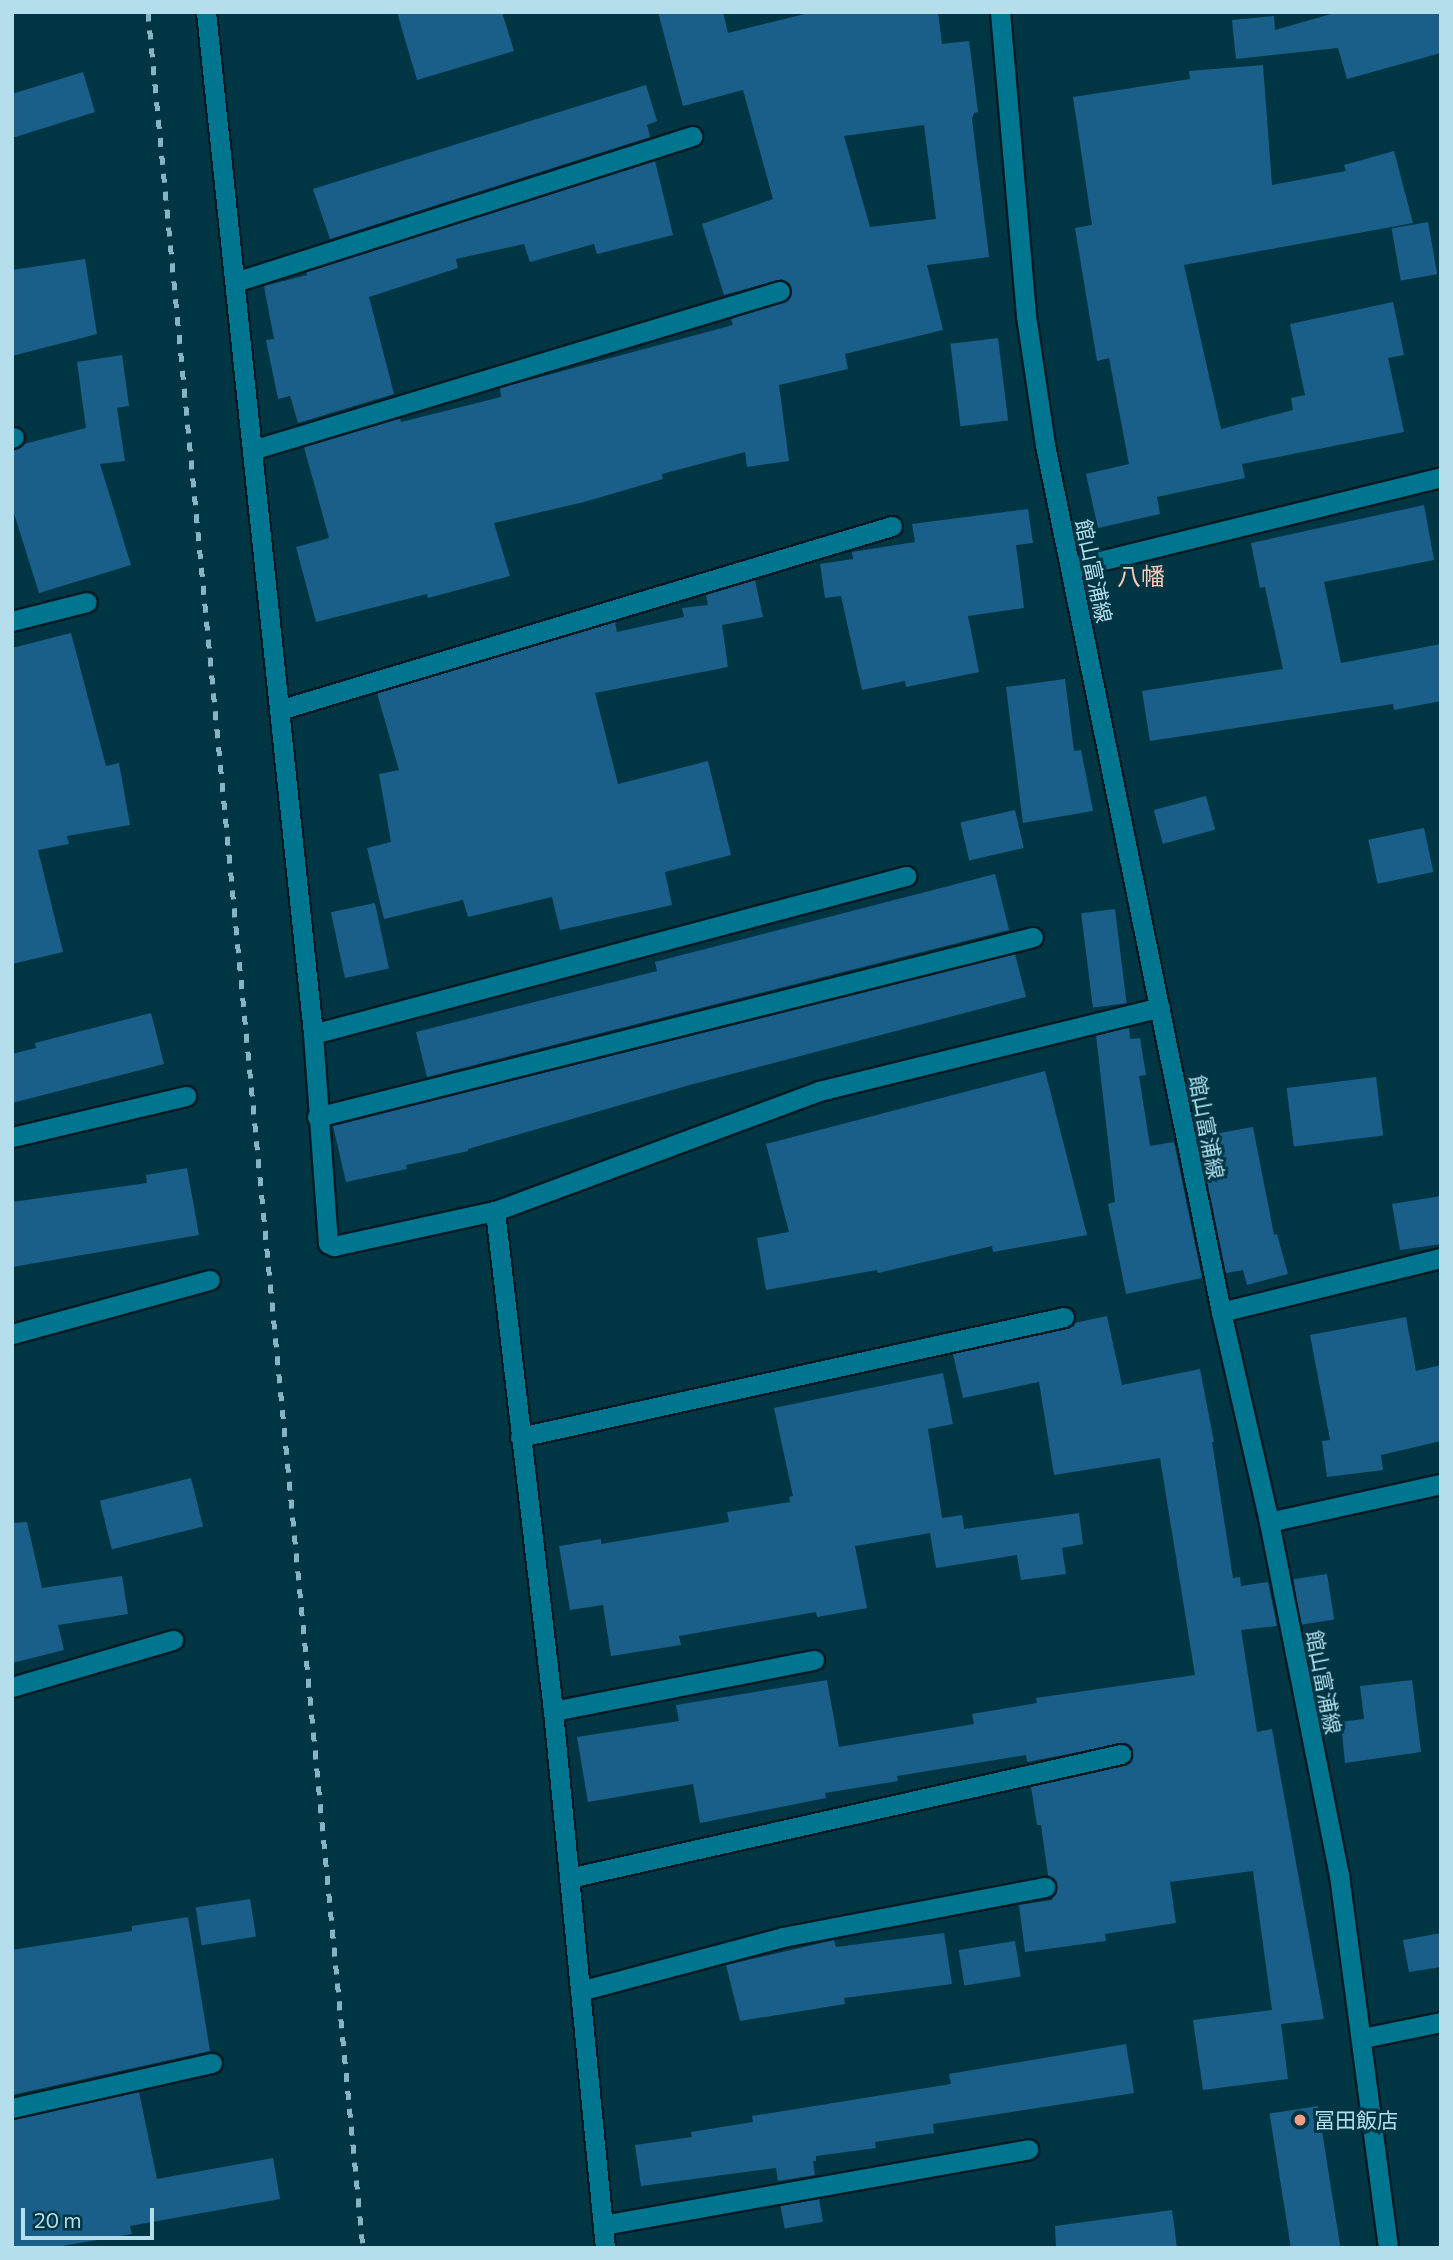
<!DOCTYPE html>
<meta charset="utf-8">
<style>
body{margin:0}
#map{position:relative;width:1453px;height:2260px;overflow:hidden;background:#003644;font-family:Commissioner,"Noto Sans JP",sans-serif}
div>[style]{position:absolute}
.building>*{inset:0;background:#195f89;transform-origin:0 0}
.roads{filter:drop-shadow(2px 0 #001b24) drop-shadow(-2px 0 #001b24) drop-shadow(0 2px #001b24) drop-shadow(0 -2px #001b24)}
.service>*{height:19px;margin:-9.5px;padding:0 9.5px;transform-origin:9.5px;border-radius:9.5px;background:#00758f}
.minor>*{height:19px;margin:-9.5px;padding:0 9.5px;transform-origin:9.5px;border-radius:9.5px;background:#00758f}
.secondary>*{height:19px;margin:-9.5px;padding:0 9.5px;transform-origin:9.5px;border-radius:9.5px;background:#00758f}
.rail>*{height:5px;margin-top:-2.5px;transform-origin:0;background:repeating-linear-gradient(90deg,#87b4c2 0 9px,transparent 0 18px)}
.dots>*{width:19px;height:19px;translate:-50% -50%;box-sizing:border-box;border:4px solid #003644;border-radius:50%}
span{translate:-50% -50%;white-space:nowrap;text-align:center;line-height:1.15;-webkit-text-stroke:6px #003644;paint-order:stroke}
.street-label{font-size:21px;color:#b4deec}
.poi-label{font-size:21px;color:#b4deec}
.left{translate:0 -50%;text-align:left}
.quarter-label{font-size:24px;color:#facab9}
.frame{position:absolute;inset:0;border:14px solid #b4deec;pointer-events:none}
.scale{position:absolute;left:21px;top:2208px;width:133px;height:32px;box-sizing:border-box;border:4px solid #b4deec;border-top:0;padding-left:9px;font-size:21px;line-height:24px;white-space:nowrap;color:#b4deec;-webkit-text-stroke:5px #003644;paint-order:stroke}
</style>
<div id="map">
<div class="building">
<i style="clip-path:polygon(397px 12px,502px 12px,514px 51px,417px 80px)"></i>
<i style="clip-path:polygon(evenodd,658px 12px,723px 12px,728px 33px,813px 12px,938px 12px,942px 44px,969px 41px,978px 112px,974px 113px,972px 119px,989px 257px,927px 265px,943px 330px,845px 354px,848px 369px,779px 385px,789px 461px,747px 467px,745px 452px,662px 474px,663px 479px,584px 502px,494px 523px,510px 576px,428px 598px,427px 594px,316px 622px,296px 547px,329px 538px,304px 447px,400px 418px,401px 422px,501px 397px,500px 388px,733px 325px,731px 319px,789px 299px,791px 287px,782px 279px,724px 295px,702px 224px,773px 199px,743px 90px,683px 106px,658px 12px,924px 125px,936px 219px,870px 227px,844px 136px,924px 125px)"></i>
<i style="clip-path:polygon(1338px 12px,1441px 12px,1441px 53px,1347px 79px,1338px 48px,1236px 59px,1232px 20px,1274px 16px,1275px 30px)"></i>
<i style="clip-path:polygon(1263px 65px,1272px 185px,1346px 171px,1344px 165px,1394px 151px,1413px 223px,1184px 265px,1221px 429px,1293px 410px,1291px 398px,1305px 395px,1290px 324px,1393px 302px,1404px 355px,1388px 358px,1404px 432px,1242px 464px,1245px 478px,1157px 497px,1160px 514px,1098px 528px,1086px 474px,1129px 464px,1109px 358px,1097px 361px,1075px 228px,1092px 225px,1073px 97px,1190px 79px,1189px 71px)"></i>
<i style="clip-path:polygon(83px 72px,95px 112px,12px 138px,12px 94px)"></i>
<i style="clip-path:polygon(646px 85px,657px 121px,647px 125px,650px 137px,330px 239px,313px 189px)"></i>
<i style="clip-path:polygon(655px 161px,673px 235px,597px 254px,594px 244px,530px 262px,524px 244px,456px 259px,458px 268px,369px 297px,394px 394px,298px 423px,290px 396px,278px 399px,266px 340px,274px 339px,264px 286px,307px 275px,306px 272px)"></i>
<i style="left:1428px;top:222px;width:53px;height:37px;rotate:80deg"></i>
<i style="clip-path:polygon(85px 259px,97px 334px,12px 356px,12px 270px)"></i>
<i style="left:998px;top:338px;width:83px;height:48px;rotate:83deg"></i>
<i style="clip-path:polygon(122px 355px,129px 406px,117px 408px,125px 461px,100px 464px,131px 565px,39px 593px,12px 507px,12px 450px,24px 444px,86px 428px,77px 362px)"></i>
<i style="clip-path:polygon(1424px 505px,1434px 560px,1324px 582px,1341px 663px,1441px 644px,1441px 701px,1394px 710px,1393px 704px,1150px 741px,1142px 691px,1283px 669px,1265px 587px,1260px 588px,1251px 543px)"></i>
<i style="clip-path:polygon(1028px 509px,1033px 543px,1016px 545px,1024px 608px,968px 616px,979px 672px,906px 687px,905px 681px,862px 690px,841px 596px,825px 598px,820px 564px,853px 559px,852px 552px,915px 542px,912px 524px)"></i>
<i style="clip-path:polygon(755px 580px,763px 617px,722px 625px,728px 667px,595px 693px,618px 784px,708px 761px,731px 855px,665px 872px,672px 905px,560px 930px,552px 897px,468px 917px,463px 900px,384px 919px,367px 848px,391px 842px,379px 774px,399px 770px,377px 693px,615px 622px,617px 632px,684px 617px,682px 608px,708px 605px,706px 595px)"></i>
<i style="clip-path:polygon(71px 633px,106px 766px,119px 763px,130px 825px,67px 836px,69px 844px,38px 850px,63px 952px,12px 964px,12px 648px)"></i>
<i style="clip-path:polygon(1065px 679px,1074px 751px,1081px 750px,1093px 811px,1023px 823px,1006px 687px)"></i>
<i style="left:1206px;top:796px;width:35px;height:54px;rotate:75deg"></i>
<i style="left:1015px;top:810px;width:39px;height:56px;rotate:77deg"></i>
<i style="left:1424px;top:828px;width:45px;height:57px;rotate:78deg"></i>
<i style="clip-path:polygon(995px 874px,1009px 930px,427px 1077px,416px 1032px,657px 971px,655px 962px)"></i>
<i style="left:375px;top:903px;width:67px;height:45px;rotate:78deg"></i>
<i style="left:1115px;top:909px;width:95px;height:34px;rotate:83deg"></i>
<i style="clip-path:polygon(1015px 954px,1026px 997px,686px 1086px,468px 1149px,468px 1151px,406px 1165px,407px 1169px,346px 1182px,333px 1126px)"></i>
<i style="clip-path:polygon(151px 1013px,164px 1064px,12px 1103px,12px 1054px,36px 1048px,35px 1043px)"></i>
<i style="clip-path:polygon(1129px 1027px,1130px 1039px,1140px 1038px,1146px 1075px,1139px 1076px,1150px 1146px,1174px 1142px,1202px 1278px,1126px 1294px,1108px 1204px,1115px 1202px,1096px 1035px)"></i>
<i style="clip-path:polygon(1045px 1071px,1087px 1235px,993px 1252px,992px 1246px,878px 1273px,877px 1270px,766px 1290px,757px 1238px,789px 1232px,766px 1144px)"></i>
<i style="left:1376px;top:1077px;width:59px;height:90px;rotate:83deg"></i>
<i style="clip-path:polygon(1253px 1127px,1274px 1235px,1277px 1234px,1288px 1274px,1247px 1285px,1243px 1270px,1226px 1273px,1198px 1137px)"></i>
<i style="clip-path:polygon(187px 1168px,199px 1235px,12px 1267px,12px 1202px,147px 1183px,146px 1175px)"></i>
<i style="clip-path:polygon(1441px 1196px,1441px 1244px,1400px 1250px,1392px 1204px)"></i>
<i style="clip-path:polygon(1107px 1316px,1122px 1385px,1200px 1369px,1214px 1442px,1212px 1442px,1233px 1578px,1240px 1577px,1241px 1586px,1268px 1582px,1277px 1626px,1241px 1630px,1257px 1732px,1272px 1729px,1324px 2019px,1281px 2024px,1288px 2079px,1203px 2090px,1193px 2020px,1272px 2010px,1253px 1871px,1170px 1882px,1176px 1923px,1105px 1934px,1106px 1941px,1025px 1952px,1019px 1905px,1052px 1900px,1057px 1885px,1048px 1875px,1041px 1825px,1037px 1825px,1031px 1787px,1124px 1766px,1130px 1762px,1133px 1752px,1125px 1743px,1027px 1762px,1026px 1755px,897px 1776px,898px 1781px,825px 1793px,826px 1798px,700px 1823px,693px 1784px,588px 1802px,577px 1737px,679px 1721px,676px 1705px,827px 1680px,839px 1747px,974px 1724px,972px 1714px,1037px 1703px,1036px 1698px,1195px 1675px,1160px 1458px,1054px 1475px,1039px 1382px,963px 1398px,953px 1354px,1067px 1329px,1074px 1323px)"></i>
<i style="clip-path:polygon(1406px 1317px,1416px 1371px,1441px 1365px,1441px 1441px,1381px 1455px,1383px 1470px,1327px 1477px,1322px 1441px,1330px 1440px,1310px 1335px)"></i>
<i style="clip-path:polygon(943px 1373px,953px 1424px,928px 1429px,942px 1518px,962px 1515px,964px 1529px,1079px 1513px,1083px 1544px,1062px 1548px,1066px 1574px,1021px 1580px,1017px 1555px,936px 1568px,930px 1533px,855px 1546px,867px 1608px,817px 1617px,816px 1612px,679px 1636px,681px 1645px,611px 1656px,603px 1605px,570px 1610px,559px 1546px,601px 1539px,601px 1544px,729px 1522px,727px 1512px,790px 1502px,789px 1497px,793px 1496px,774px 1408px)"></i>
<i style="left:191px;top:1478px;width:50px;height:94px;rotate:76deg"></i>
<i style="clip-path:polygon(27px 1522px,42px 1588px,122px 1576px,128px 1614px,58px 1625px,64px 1650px,12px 1663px,12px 1523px)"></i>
<i style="left:1327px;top:1574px;width:46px;height:34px;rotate:81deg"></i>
<i style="clip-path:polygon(1412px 1680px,1421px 1752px,1345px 1763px,1341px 1722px,1364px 1719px,1360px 1686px)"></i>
<i style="left:250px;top:1899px;width:38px;height:55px;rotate:81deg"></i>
<i style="clip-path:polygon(188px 1917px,210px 2051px,12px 2095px,12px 1950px,132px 1931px,132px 1926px)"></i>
<i style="clip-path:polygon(944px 1933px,952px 1984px,844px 1998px,845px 2004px,740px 2021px,726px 1965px,834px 1940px,836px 1947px)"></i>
<i style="clip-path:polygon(1441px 1933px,1441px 1967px,1409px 1972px,1403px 1940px)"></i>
<i style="left:1015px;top:1941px;width:36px;height:57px;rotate:81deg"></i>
<i style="clip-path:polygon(1126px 2044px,1134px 2093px,933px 2124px,934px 2133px,875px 2142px,876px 2148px,816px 2156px,816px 2161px,813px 2161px,815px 2175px,778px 2181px,776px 2168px,641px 2186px,635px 2145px,692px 2137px,691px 2132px,753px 2122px,752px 2116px,951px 2084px,949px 2074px)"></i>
<i style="clip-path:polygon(139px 2092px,157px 2179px,273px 2158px,280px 2199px,130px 2226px,132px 2234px,51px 2248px,12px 2248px,12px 2120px)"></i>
<i style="left:1318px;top:2106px;width:144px;height:49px;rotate:81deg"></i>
<i style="left:819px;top:2199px;width:23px;height:39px;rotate:80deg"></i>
<i style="clip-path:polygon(1172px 2210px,1177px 2248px,1056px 2248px,1055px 2226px)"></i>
</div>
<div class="roads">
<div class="service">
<i style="left:1071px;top:568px;width:381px;rotate:-13.8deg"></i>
</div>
<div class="minor">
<i style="left:206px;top:12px;width:1028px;rotate:84.02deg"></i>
<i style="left:313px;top:1034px;width:210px;rotate:85.9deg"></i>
<i style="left:328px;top:1243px;width:7px;rotate:27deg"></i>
<i style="left:334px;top:1246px;width:165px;rotate:-12.3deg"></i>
<i style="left:495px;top:1211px;width:346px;rotate:-20.3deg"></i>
<i style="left:819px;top:1091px;width:351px;rotate:-13.8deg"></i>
<i style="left:235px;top:282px;width:480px;rotate:-17.7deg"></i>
<i style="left:12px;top:438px;width:2px;rotate:-27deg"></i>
<i style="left:252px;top:450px;width:551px;rotate:-16.76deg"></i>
<i style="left:12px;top:621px;width:77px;rotate:-14.2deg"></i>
<i style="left:279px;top:710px;width:640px;rotate:-16.71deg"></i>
<i style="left:313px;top:1034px;width:614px;rotate:-14.92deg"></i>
<i style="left:317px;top:1117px;width:738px;rotate:-14.11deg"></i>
<i style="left:12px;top:1137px;width:179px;rotate:-13.3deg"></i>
<i style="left:495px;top:1211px;width:503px;rotate:83.38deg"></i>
<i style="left:553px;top:1711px;width:540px;rotate:84.47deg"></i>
<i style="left:1221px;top:1312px;width:227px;rotate:-13.8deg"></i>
<i style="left:12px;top:1334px;width:205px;rotate:-15.3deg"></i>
<i style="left:520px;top:1437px;width:557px;rotate:-12.44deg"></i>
<i style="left:1269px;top:1522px;width:176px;rotate:-12.5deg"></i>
<i style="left:12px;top:1687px;width:168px;rotate:-16.3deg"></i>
<i style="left:553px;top:1711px;width:266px;rotate:-11.1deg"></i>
<i style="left:569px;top:1878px;width:566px;rotate:-12.66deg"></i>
<i style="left:580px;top:1991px;width:210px;rotate:-14.9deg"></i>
<i style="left:783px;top:1937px;width:267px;rotate:-10.8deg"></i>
<i style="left:1363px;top:2038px;width:80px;rotate:-11.6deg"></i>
<i style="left:12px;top:2108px;width:205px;rotate:-12.7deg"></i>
<i style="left:603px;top:2225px;width:432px;rotate:-10.1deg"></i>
</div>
<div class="secondary">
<i style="left:1000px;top:12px;width:305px;rotate:85.1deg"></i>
<i style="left:1026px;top:316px;width:130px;rotate:81.6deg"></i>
<i style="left:1045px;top:445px;width:885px;rotate:78.52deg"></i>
<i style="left:1221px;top:1312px;width:215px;rotate:77.1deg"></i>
<i style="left:1269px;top:1522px;width:360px;rotate:78.8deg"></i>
<i style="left:1339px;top:1875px;width:376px;rotate:82.5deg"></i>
</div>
</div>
<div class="rail">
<i style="left:148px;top:12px;width:2246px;rotate:84.51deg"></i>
</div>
<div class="dots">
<i style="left:1300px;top:2120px;background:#f3a082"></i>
</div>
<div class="street-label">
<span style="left:1094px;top:571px;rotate:78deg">館山富浦線</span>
<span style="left:1207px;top:1127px;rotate:79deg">館山富浦線</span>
<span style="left:1324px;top:1682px;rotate:79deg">館山富浦線</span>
</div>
<div class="poi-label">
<span class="left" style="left:1314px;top:2120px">冨田飯店</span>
</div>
<div class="quarter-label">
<span style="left:1141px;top:576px">八幡</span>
</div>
<div class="frame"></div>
<div class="scale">20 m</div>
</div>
